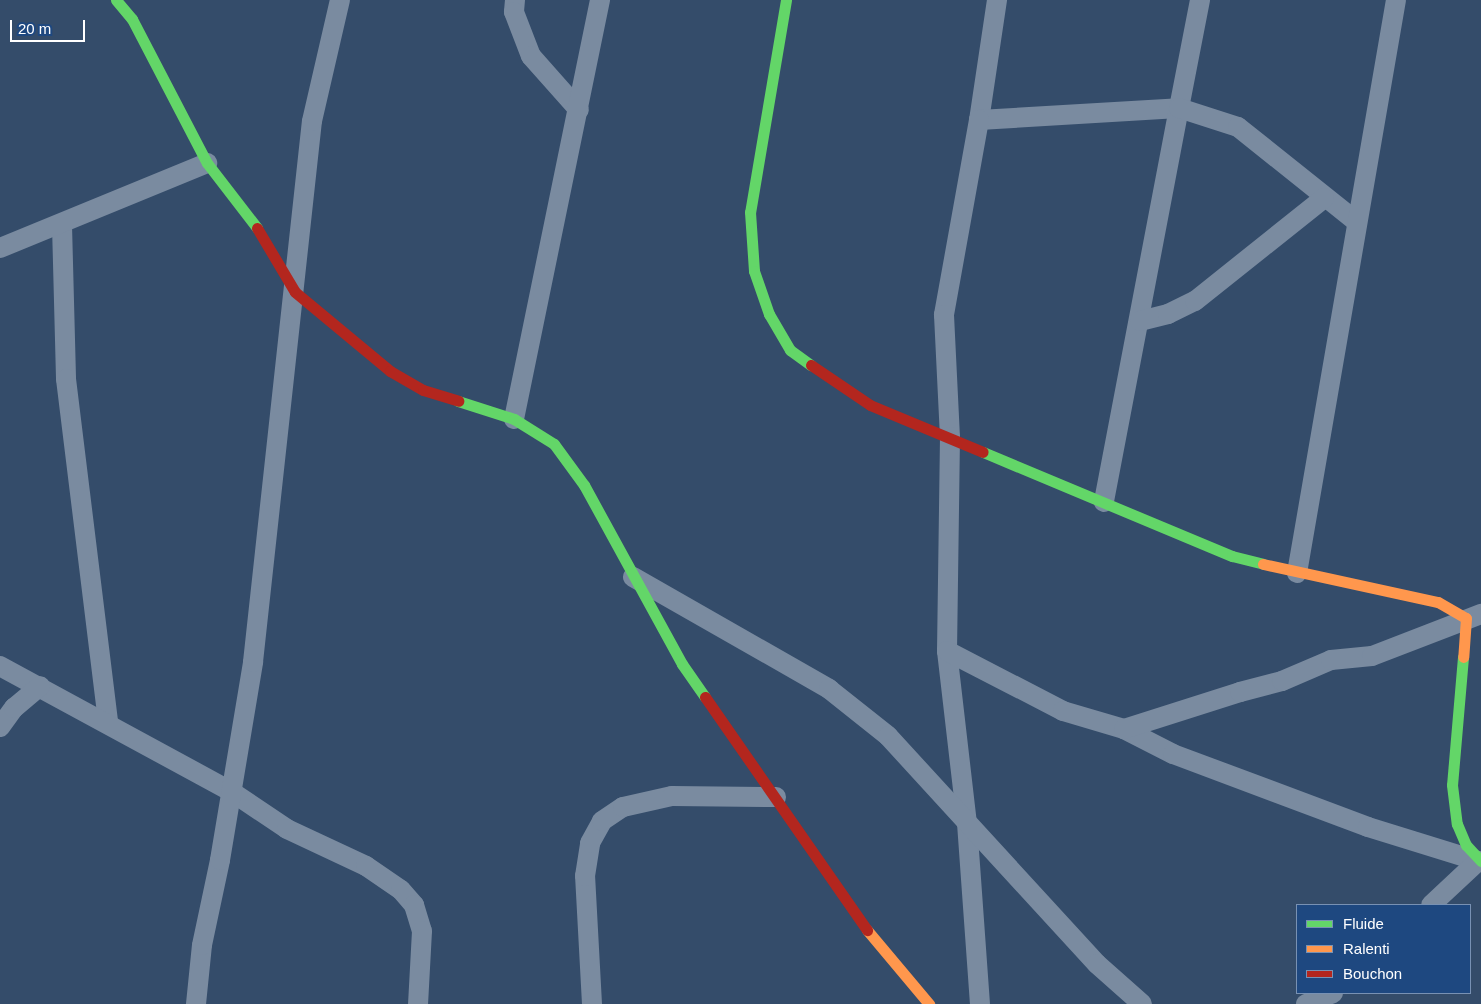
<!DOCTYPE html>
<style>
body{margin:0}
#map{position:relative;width:1481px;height:1004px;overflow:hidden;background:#344c6a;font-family:Helvetica,sans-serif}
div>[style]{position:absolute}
.street>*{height:20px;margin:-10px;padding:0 10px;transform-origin:10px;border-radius:10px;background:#7a8ba0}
.fast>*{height:11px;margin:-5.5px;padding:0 5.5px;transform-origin:5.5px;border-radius:5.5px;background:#63d668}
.slow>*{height:11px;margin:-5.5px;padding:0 5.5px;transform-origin:5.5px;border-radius:5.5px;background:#ff974d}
.jam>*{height:11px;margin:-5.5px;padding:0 5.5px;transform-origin:5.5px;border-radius:5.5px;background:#b3261e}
span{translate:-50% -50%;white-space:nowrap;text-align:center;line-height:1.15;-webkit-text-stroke:4px #1e4880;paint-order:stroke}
.legend{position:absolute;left:1296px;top:904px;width:175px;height:90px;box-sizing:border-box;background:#1e4880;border:1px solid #7891b3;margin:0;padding:6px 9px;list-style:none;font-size:15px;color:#fff}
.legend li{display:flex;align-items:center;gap:10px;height:25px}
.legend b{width:25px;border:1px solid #7891b3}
.scale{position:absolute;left:10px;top:20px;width:75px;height:22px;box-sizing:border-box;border:2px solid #fff;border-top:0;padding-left:6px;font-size:15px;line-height:18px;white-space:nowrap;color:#fff;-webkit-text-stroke:4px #1e4880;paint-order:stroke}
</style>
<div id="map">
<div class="street">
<i style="left:515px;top:0;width:12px;rotate:95deg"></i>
<i style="left:514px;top:12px;width:47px;rotate:68.9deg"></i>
<i style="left:531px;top:56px;width:72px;rotate:48.4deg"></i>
<i style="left:997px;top:0;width:121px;rotate:98.5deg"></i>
<i style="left:979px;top:120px;width:200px;rotate:-3.4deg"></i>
<i style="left:1179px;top:108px;width:401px;rotate:100.8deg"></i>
<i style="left:1200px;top:0;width:110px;rotate:101deg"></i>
<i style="left:1179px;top:108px;width:62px;rotate:17.9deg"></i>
<i style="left:1238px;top:127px;width:152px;rotate:38.6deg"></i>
<i style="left:979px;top:120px;width:198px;rotate:100.2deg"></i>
<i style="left:944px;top:315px;width:122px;rotate:87.2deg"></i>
<i style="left:950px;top:437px;width:214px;rotate:90.8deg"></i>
<i style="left:947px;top:651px;width:173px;rotate:83.4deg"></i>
<i style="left:967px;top:823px;width:181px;rotate:85.9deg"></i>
<i style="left:62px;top:225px;width:154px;rotate:88.5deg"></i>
<i style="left:66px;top:379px;width:347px;rotate:83deg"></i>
<i style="left:0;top:248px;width:224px;rotate:-22.3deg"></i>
<i style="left:1140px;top:321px;width:29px;rotate:-14deg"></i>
<i style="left:1168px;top:314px;width:30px;rotate:-26deg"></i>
<i style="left:1195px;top:301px;width:165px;rotate:-38.6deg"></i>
<i style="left:514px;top:419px;width:428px;rotate:-78.4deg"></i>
<i style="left:1297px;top:573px;width:581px;rotate:-80.2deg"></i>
<i style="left:633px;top:577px;width:226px;rotate:29.7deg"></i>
<i style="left:829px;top:689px;width:75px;rotate:38.5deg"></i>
<i style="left:888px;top:736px;width:309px;rotate:47.5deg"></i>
<i style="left:1097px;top:964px;width:60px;rotate:41.6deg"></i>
<i style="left:947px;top:651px;width:131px;rotate:27.3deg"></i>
<i style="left:1063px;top:711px;width:64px;rotate:16.4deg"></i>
<i style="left:1124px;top:729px;width:55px;rotate:27deg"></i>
<i style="left:1173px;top:754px;width:208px;rotate:20.5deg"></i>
<i style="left:1368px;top:827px;width:115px;rotate:17.2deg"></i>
<i style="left:1478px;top:861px;width:64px;rotate:136.9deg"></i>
<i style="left:0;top:666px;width:264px;rotate:28.5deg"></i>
<i style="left:232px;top:792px;width:66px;rotate:33.9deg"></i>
<i style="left:287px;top:829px;width:87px;rotate:25.1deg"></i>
<i style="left:366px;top:866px;width:42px;rotate:34.4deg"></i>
<i style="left:401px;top:890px;width:20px;rotate:49deg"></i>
<i style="left:414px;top:905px;width:27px;rotate:73deg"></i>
<i style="left:422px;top:931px;width:73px;rotate:93.1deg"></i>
<i style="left:0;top:727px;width:24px;rotate:-54deg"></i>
<i style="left:14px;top:708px;width:34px;rotate:-40deg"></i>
<i style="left:1124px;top:729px;width:122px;rotate:-17.7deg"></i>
<i style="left:1240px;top:692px;width:43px;rotate:-14.7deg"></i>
<i style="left:1282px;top:681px;width:53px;rotate:-23.2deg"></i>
<i style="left:1331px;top:660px;width:41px;rotate:-5.6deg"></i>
<i style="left:1372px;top:656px;width:117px;rotate:-21.1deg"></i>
<i style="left:196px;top:1004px;width:59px;rotate:-84.2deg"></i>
<i style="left:202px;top:945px;width:87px;rotate:-78deg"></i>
<i style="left:220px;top:860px;width:201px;rotate:-80.5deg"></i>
<i style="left:253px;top:662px;width:544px;rotate:-83.78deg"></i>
<i style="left:312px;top:121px;width:124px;rotate:-77deg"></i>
<i style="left:592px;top:1004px;width:128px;rotate:-93.1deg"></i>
<i style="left:585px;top:876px;width:33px;rotate:-81deg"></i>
<i style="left:590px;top:843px;width:25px;rotate:-61deg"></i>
<i style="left:602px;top:821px;width:25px;rotate:-34deg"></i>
<i style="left:623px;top:807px;width:50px;rotate:-12.7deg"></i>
<i style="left:672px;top:796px;width:104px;rotate:0.6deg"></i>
<i style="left:1306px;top:1004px;width:29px;rotate:-22deg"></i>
</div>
<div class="fast">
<i style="left:116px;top:0;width:25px;rotate:50deg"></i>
<i style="left:132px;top:19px;width:162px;rotate:62.5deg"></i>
<i style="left:207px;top:163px;width:82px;rotate:52.4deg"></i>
<i style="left:786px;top:0;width:215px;rotate:99.6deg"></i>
<i style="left:750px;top:212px;width:59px;rotate:86.1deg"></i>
<i style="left:754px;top:271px;width:46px;rotate:70.8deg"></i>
<i style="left:769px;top:314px;width:42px;rotate:59.7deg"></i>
<i style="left:790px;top:350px;width:26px;rotate:36deg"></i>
<i style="left:458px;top:401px;width:59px;rotate:17.8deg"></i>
<i style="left:514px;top:419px;width:47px;rotate:32deg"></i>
<i style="left:554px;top:444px;width:51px;rotate:53.8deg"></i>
<i style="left:584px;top:485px;width:204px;rotate:61.3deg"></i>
<i style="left:682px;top:664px;width:40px;rotate:55.1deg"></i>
<i style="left:983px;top:452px;width:270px;rotate:22.7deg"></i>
<i style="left:1232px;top:556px;width:32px;rotate:14deg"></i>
<i style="left:1463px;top:657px;width:128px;rotate:94.9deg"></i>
<i style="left:1452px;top:785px;width:39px;rotate:83deg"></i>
<i style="left:1457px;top:824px;width:23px;rotate:67deg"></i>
<i style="left:1466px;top:845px;width:22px;rotate:47deg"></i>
</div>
<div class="slow">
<i style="left:1263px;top:564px;width:179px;rotate:12.3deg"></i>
<i style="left:1438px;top:602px;width:32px;rotate:30deg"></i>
<i style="left:1466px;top:618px;width:39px;rotate:94deg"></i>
<i style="left:867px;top:930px;width:97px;rotate:50deg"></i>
</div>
<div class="jam">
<i style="left:257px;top:228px;width:74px;rotate:59.3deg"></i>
<i style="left:295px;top:292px;width:124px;rotate:39.7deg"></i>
<i style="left:390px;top:371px;width:38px;rotate:30deg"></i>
<i style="left:423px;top:390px;width:37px;rotate:17deg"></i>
<i style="left:811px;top:365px;width:71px;rotate:34.1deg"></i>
<i style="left:870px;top:405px;width:122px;rotate:22.6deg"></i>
<i style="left:705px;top:697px;width:284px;rotate:55.2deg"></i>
</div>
<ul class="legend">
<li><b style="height:6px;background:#63d668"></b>Fluide</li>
<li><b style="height:6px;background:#ff974d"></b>Ralenti</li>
<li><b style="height:6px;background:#b3261e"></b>Bouchon</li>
</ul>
<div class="scale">20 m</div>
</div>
